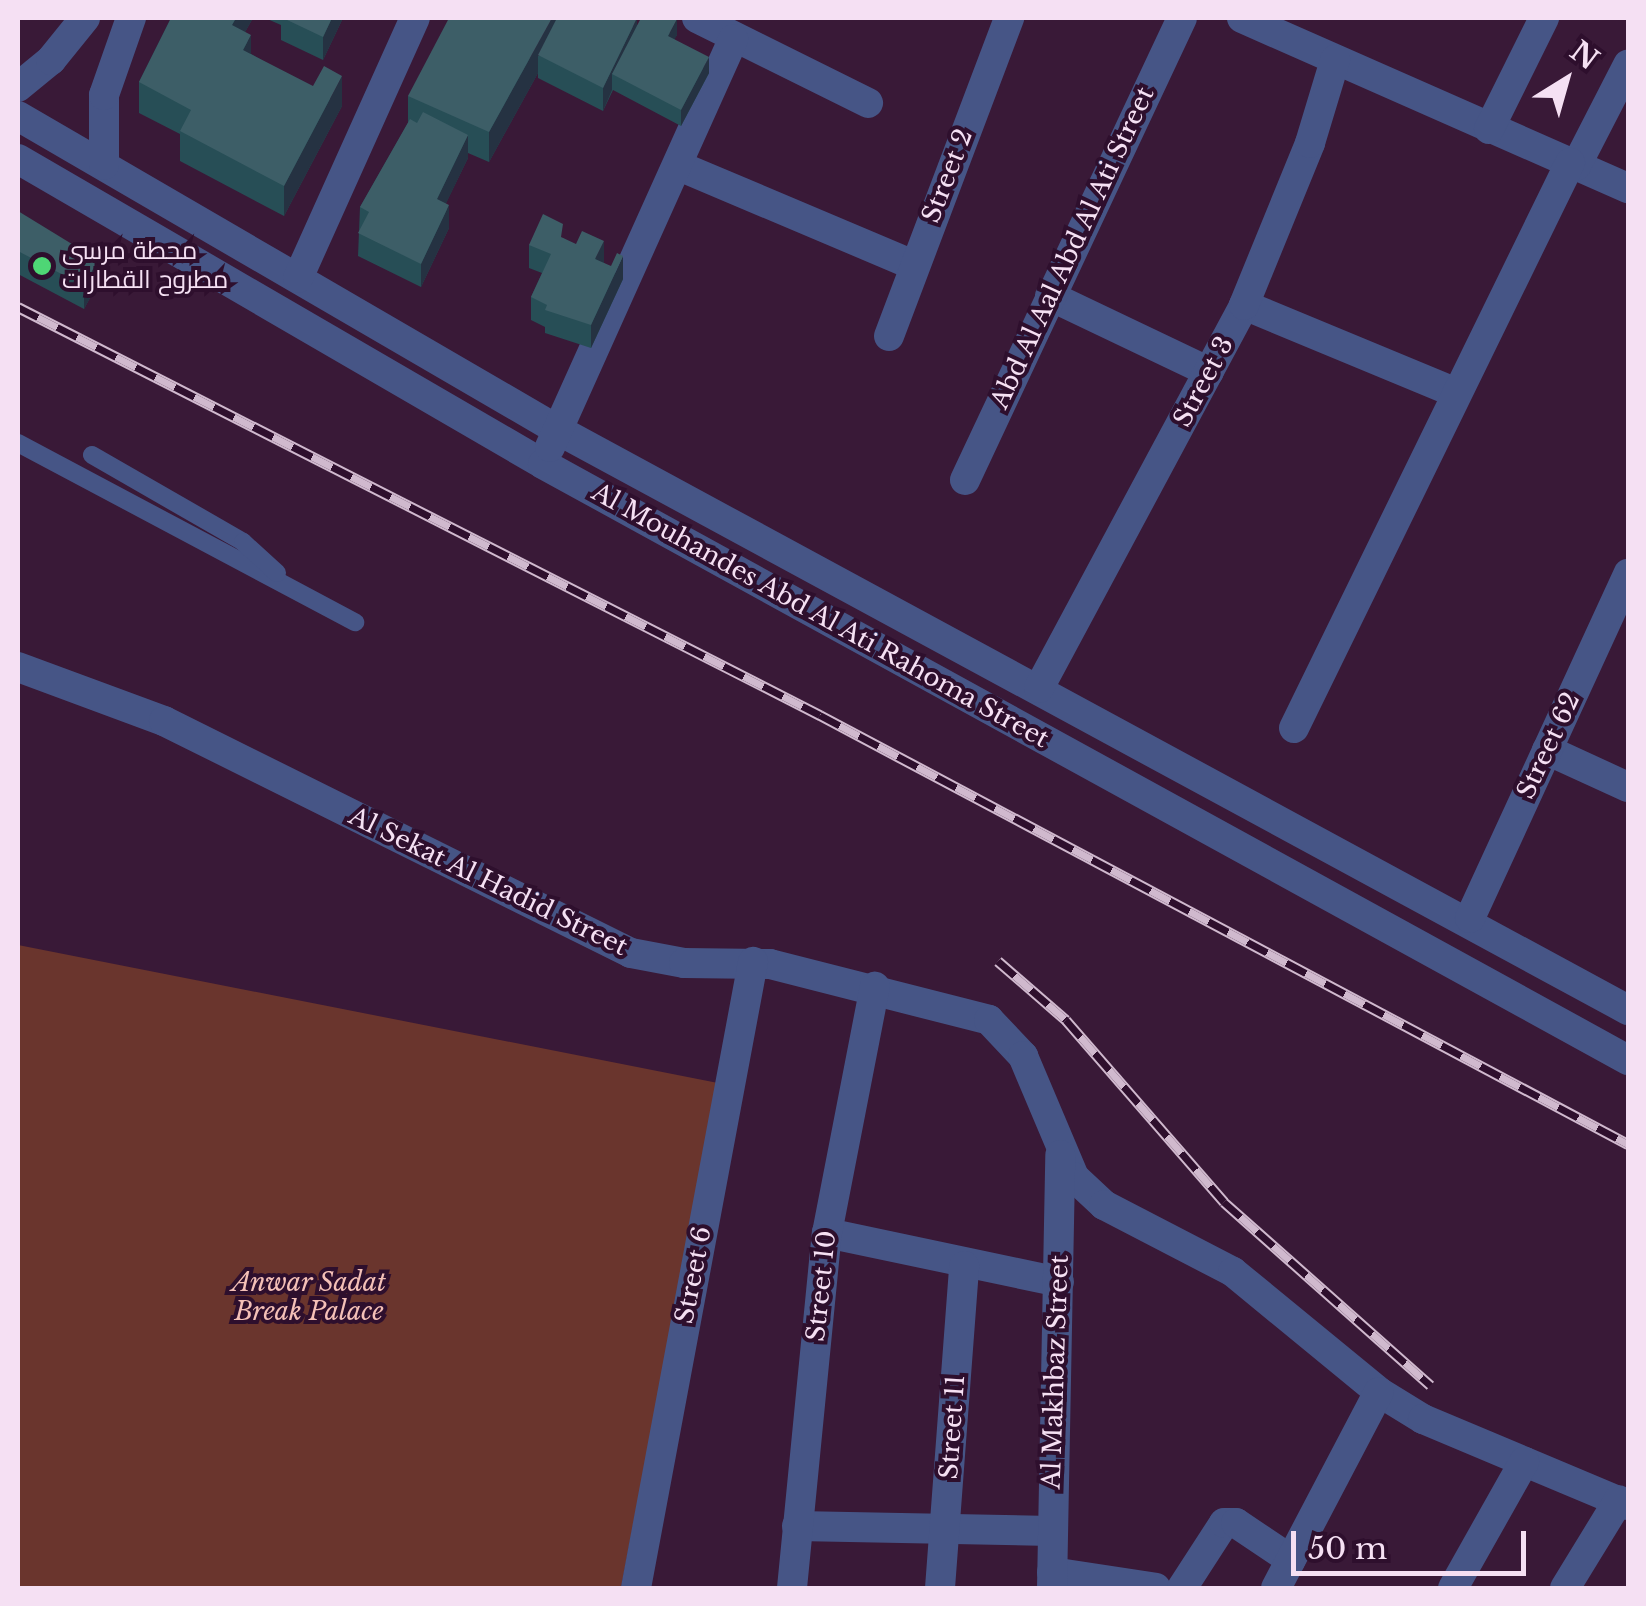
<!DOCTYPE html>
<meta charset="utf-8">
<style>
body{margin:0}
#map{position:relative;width:1646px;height:1606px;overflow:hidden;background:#391937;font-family:"Libre Baskerville",Cairo,serif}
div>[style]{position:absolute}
.green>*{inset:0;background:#6a352d}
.service>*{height:18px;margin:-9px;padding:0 9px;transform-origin:9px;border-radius:9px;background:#465586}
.minor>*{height:30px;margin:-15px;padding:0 15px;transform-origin:15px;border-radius:15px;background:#465586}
.rail>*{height:11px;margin-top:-5.5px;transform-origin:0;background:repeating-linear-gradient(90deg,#2e0f2d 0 22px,#d0b9ce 0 44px);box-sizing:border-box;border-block:2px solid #d0b9ce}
.wall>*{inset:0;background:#274e56}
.shaded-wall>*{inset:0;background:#253242}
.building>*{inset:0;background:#3d5e67}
.dots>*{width:28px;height:28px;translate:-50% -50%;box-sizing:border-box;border:5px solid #2e0f2d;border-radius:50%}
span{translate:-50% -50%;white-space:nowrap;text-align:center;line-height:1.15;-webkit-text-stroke:8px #2e0f2d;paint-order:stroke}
.street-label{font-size:25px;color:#f5e0f3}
.poi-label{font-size:25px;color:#f5e0f3}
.left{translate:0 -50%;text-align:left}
.park-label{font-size:25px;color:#f4c0b7;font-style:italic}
.frame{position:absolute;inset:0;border:20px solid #f5e0f3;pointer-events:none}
.north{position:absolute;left:1516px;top:30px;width:100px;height:100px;-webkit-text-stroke:8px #2e0f2d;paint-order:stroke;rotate:37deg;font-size:28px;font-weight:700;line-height:40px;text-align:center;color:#f5e0f3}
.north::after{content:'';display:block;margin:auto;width:35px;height:45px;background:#f5e0f3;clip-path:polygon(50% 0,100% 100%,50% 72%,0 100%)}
.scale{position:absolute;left:1291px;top:1531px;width:235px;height:45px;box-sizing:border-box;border:5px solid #f5e0f3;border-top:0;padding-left:12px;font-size:30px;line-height:35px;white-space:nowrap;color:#f5e0f3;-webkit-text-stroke:8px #2e0f2d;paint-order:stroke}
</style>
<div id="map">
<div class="green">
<i style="clip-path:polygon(18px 945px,718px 1083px,621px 1588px,18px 1588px)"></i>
</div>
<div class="service">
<i style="left:18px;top:443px;width:382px;rotate:28deg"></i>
<i style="left:92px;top:455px;width:174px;rotate:29.9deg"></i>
<i style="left:243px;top:542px;width:46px;rotate:42.4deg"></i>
</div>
<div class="minor">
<i style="left:697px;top:18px;width:191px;rotate:26.4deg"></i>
<i style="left:1242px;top:18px;width:422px;rotate:23.8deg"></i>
<i style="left:18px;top:87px;width:43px;rotate:-39.3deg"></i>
<i style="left:51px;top:60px;width:54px;rotate:-51deg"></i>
<i style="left:18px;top:116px;width:625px;rotate:30.18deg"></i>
<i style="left:558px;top:430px;width:1217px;rotate:28.46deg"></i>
<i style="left:1489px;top:129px;width:124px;rotate:-63.6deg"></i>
<i style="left:18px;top:159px;width:607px;rotate:30.15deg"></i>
<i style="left:543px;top:464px;width:1238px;rotate:28.78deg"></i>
<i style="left:104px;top:165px;width:70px;rotate:-90deg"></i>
<i style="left:104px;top:95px;width:82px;rotate:-70.7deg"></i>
<i style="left:679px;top:166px;width:254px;rotate:22.9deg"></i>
<i style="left:1576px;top:166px;width:114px;rotate:-62.8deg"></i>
<i style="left:298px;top:278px;width:285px;rotate:-65.8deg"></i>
<i style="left:1050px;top:296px;width:176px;rotate:25.5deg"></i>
<i style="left:1244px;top:305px;width:227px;rotate:22.5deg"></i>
<i style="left:889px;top:336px;width:340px;rotate:-69.3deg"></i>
<i style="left:550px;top:447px;width:447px;rotate:-65.8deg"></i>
<i style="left:965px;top:480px;width:510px;rotate:-64.84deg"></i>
<i style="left:18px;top:667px;width:156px;rotate:20.3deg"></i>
<i style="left:164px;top:721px;width:521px;rotate:26.42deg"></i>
<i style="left:631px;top:953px;width:54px;rotate:10.7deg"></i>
<i style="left:684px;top:963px;width:86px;rotate:0.7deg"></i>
<i style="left:770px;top:964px;width:226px;rotate:14.3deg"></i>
<i style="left:989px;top:1020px;width:50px;rotate:46.6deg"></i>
<i style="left:1023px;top:1056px;width:131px;rotate:67.1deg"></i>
<i style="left:1074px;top:1177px;width:41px;rotate:43deg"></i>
<i style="left:1104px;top:1205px;width:145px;rotate:27.4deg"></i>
<i style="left:1233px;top:1272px;width:189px;rotate:39.4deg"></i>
<i style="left:1379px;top:1392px;width:52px;rotate:31.5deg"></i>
<i style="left:1423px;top:1419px;width:222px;rotate:22.8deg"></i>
<i style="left:1039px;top:688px;width:434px;rotate:-61.8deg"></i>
<i style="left:1244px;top:305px;width:175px;rotate:-67.8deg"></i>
<i style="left:1310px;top:143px;width:87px;rotate:-73.2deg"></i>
<i style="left:1294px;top:728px;width:629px;rotate:-63.96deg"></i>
<i style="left:1547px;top:750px;width:89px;rotate:24.6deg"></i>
<i style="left:1470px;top:918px;width:379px;rotate:-65.3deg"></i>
<i style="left:827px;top:1233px;width:237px;rotate:11.9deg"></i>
<i style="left:797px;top:1526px;width:255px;rotate:1.1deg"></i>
<i style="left:1052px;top:1572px;width:105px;rotate:8.7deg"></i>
<i style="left:636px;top:1588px;width:637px;rotate:-79.41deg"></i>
<i style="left:792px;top:1588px;width:357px;rotate:-84.4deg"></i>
<i style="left:827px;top:1233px;width:251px;rotate:-79deg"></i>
<i style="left:940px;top:1588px;width:323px;rotate:-85.7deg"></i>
<i style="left:1052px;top:1588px;width:433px;rotate:-88.9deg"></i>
<i style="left:1182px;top:1588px;width:77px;rotate:-57.1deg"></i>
<i style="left:1224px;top:1523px;width:12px"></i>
<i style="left:1236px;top:1523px;width:66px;rotate:33.9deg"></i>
<i style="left:1276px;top:1588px;width:221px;rotate:-62.3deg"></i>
<i style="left:1453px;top:1588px;width:145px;rotate:-60.6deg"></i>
<i style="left:1565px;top:1588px;width:103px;rotate:-58.5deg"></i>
</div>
<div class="rail">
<i style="left:18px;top:307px;width:900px;rotate:26.96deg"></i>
<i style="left:820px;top:715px;width:915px;rotate:27.97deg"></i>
<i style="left:998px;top:961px;width:90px;rotate:40.9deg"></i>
<i style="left:1066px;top:1020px;width:241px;rotate:49deg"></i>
<i style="left:1224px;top:1202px;width:276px;rotate:41.6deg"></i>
</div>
<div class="wall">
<i style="clip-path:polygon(171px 18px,253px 18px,245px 32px,251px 54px,342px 106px,284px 216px,180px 161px,180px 134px,139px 113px,139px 82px)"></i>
<i style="clip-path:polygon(265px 18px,343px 18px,323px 60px,281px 40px,281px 25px)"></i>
<i style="clip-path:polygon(637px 25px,677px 35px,674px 39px,709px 73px,681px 126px,613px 90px,603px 111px,538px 78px,538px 73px,489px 162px,468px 153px,468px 158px,446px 203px,449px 228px,421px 287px,358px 256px,360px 207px,408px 123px,408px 96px)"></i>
<i style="clip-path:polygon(18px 211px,98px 283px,84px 309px,18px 274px)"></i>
<i style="clip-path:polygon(563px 238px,604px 263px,623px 279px,591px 348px,545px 333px,545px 327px,531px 320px,531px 297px,542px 273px,529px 268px,529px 245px)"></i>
</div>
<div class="shaded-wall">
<i style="clip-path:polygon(236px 18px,253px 18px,232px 55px,232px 25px)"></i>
<i style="clip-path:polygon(332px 18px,343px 18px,323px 60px,323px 37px)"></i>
<i style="clip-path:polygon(552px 18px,559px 18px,538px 55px,538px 73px,489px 162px,489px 132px)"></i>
<i style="clip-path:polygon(637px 18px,637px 40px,612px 74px,612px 90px,603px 111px,603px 88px)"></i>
<i style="clip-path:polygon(677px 19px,677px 35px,668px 51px,668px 36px)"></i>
<i style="clip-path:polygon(251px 35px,251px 65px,243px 50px)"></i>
<i style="clip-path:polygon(709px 57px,709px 73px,681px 126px,681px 110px)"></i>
<i style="clip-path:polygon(342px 76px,342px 106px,284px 216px,284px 186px)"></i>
<i style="clip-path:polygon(468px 135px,468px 158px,437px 222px,437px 199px)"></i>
<i style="clip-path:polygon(449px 205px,449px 228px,421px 287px,421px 264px)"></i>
<i style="clip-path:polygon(604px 241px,604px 264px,595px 259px)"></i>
<i style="clip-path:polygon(623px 256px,623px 279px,591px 348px,591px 325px)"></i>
<i style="clip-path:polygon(98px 260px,98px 283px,84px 309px,84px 286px)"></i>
</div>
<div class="building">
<i style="clip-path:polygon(171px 18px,236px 18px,232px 25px,251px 35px,243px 50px,313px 86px,324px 66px,342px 76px,284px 186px,180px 131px,191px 110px,139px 82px)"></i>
<i style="clip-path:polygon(283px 18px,332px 18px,323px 37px)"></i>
<i style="clip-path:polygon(449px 18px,552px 18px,489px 132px,408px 96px)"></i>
<i style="clip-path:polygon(557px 18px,637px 18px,603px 88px,538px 55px)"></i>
<i style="clip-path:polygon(641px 18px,673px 18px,677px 19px,668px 36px,709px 57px,681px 110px,612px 74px)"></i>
<i style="clip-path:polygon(423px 112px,468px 135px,437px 199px,449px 205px,421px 264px,358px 233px,369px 212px,360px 207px,410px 119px,417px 123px)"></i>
<i style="clip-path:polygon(18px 211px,98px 260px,84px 286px,18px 251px)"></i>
<i style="clip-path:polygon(543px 214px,563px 224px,561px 237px,576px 244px,582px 231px,604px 241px,595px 259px,611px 266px,617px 253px,623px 256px,591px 325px,545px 310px,547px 305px,531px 297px,551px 254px,529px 245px)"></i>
</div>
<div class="dots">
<i style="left:42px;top:266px;background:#4ed675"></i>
</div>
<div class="street-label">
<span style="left:948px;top:176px;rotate:-69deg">Street 2</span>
<span style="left:1073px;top:248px;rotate:-65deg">Abd Al Aal Abd Al Ati Street</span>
<span style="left:1204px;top:382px;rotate:-62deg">Street 3</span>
<span style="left:820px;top:616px;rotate:29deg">Al Mouhandes Abd Al Ati Rahoma Street</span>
<span style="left:1549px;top:746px;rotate:-65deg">Street 62</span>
<span style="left:488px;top:882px;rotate:26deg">Al Sekat Al Hadid Street</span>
<span style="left:694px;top:1275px;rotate:-79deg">Street 6</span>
<span style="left:822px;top:1286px;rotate:-84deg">Street 10</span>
<span style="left:1056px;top:1372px;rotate:-88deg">Al Makhbaz Street</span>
<span style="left:953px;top:1427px;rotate:-86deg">Street 11</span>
</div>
<div class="poi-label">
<span class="left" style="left:62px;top:266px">محطة مرسى<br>مطروح القطارات</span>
</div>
<div class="park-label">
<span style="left:309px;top:1298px">Anwar Sadat<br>Break Palace</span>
</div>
<div class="frame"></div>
<div class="north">N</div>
<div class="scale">50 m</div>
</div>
